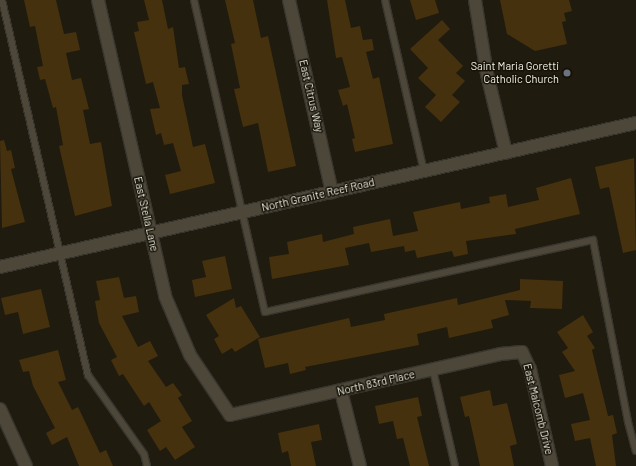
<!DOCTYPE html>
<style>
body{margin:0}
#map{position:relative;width:636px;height:466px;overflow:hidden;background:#201b0f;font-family:Barlow,sans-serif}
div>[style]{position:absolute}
.building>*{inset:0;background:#45310d}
.roads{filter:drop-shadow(1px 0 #38352f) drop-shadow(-1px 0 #38352f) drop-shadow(0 1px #38352f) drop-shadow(0 -1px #38352f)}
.lane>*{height:6px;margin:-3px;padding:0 3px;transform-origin:3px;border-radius:3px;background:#4c4739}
.street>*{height:12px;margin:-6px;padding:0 6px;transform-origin:6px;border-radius:6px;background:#4c4739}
.secondary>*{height:12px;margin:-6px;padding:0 6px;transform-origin:6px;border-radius:6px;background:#4c4739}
.dots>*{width:11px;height:11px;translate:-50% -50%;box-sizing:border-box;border:2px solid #161206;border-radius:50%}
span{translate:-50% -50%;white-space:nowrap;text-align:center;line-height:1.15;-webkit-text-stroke:3px #161206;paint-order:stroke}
.poi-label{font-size:11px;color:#f5f3ea}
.right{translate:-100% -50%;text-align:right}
.street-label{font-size:11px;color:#f5f3ea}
</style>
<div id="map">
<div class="building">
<i style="clip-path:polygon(24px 0,56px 0,64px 34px,76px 32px,80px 50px,66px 53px,72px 80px,81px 78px,89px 109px,83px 110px,90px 144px,101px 142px,112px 206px,75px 216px,59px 146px,63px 145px,56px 107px,53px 108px,45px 79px,40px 80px,37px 67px,43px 66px,35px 26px,30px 27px)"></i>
<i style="clip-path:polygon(144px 0,162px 0,168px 29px,173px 27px,179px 68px,185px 67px,189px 84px,182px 85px,182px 95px,193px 147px,205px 144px,215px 183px,170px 194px,165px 175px,181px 171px,173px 143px,164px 145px,161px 133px,156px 135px,150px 109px,160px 108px,153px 82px,146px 84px,134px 32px,139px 31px,137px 22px,149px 20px)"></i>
<i style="clip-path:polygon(225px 0,253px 0,261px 38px,268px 36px,296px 166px,268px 172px,258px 123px,243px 127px,234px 89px,240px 88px,231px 44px,235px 43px)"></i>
<i style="clip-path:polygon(327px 0,345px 0,351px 28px,360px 26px,363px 40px,372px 39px,374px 50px,366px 52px,373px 79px,379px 77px,393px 144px,355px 152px,352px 139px,355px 138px,347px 104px,343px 106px,338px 90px,350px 87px,342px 57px,336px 58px)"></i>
<i style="clip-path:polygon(410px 0,435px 0,439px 13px,416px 20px)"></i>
<i style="clip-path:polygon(500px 0,569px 0,572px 11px,564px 13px,566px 21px,562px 22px,567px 44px,535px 51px,507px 34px)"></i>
<i style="clip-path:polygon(442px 20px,450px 29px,438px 40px,463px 66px,456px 73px,465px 81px,452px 95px,460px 102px,441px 122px,425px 107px,436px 95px,418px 78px,428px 68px,410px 49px)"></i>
<i style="clip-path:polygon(4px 140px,7px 151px,11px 150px,15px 168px,11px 169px,25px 222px,2px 228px,0 141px)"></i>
<i style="clip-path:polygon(634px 158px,636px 250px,623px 253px,609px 187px,600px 189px,595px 167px)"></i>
<i style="clip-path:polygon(571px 178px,580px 214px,515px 229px,516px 234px,466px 241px,468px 254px,454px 257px,452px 251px,417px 258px,415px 250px,405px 252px,404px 246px,371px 252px,369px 243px,345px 248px,349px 265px,272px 279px,269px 257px,289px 254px,287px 242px,322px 234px,323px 242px,354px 234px,353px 227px,390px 219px,393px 236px,418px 231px,413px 212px,460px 202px,461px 209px,490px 203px,489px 197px,506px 194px,508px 207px,539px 200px,536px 188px)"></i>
<i style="clip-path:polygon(225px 256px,232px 289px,195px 297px,192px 280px,206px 277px,202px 261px)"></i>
<i style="clip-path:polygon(119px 277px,124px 298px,136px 296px,139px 312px,122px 316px,138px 347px,150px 341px,158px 356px,148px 361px,166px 387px,173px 383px,182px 395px,178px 398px,192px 421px,182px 427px,195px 447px,175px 460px,166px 447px,160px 451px,147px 430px,161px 421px,149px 402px,144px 406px,123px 374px,119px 376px,111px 360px,117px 357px,99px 323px,95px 301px,100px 300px,96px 281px)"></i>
<i style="clip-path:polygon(520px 279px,563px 281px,562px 309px,530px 308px,531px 301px,505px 300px,509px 315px,491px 320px,493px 328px,449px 338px,447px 327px,417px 334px,419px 345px,305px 367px,306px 370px,290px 374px,288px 363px,265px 368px,258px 339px,349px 318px,351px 327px,385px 320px,384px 314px,457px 298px,458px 305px,520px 290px)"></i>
<i style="clip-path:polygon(41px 289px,50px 327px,23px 334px,18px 312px,5px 315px,1px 298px)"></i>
<i style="clip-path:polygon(234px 298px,236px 308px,241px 306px,260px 337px,235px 352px,232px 348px,222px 354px,214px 339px,219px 336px,206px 315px)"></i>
<i style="clip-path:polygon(583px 315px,593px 332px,587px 336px,595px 348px,592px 350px,608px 416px,613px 415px,617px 433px,612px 435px,616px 466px,596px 466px,590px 438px,575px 441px,571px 424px,590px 420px,583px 393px,565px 398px,559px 375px,575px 371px,562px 352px,568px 348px,557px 332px)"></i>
<i style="clip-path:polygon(58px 350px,66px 380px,58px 382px,72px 410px,78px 407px,100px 453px,106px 450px,113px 466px,79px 466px,67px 437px,52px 445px,46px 433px,55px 428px,33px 386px,29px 371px,23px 372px,19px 360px)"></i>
<i style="clip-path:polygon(490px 390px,493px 406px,507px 403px,517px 444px,510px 446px,514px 466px,480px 466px,469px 416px,465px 417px,460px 397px)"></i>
<i style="clip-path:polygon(418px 397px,422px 416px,417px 417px,429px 466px,410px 466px,403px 438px,397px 439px,393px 421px,379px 424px,375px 406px)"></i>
<i style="clip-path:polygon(319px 424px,322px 440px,311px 442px,316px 466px,291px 466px,288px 451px,282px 453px,278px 433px)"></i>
</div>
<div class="roads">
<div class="lane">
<i style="left:2px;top:0;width:385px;rotate:77.1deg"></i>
<i style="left:88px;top:375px;width:97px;rotate:54.7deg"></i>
<i style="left:144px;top:454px;width:12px;rotate:76deg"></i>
<i style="left:194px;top:0;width:320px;rotate:77.2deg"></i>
<i style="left:265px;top:312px;width:336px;rotate:-12.4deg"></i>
<i style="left:593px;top:240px;width:185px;rotate:79.1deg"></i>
<i style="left:628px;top:422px;width:30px;rotate:75deg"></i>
<i style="left:385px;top:0;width:175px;rotate:77.2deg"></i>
<i style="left:433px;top:370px;width:98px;rotate:77.1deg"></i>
</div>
<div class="street">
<i style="left:98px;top:0;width:303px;rotate:77.2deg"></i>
<i style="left:165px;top:296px;width:64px;rotate:67deg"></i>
<i style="left:190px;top:355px;width:72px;rotate:56.3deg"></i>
<i style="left:230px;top:415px;width:277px;rotate:-12.7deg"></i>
<i style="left:500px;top:354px;width:22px;rotate:-5deg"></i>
<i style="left:522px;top:352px;width:19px;rotate:65deg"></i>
<i style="left:530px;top:369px;width:99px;rotate:77.2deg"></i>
<i style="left:289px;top:0;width:197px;rotate:77.4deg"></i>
<i style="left:475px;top:0;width:75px;rotate:80.8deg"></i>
<i style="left:487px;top:74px;width:81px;rotate:76.5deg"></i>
<i style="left:341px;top:391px;width:77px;rotate:75.8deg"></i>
<i style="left:0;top:409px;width:63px;rotate:65.5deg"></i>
</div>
<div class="secondary">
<i style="left:0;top:267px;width:652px;rotate:-12.76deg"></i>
</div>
</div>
<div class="dots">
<i style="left:567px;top:73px;background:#6b7280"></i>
</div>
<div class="poi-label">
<span class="right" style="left:559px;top:73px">Saint Maria Goretti<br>Catholic Church</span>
</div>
<div class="street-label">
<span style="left:311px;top:96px;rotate:77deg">East Citrus Way</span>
<span style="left:318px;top:195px;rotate:-13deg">North Granite Reef Road</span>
<span style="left:146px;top:214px;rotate:77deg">East Stella Lane</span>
<span style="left:376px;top:383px;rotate:-13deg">North 83rd Place</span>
<span style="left:538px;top:409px;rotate:76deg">East Malcomb Drive</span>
</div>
</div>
